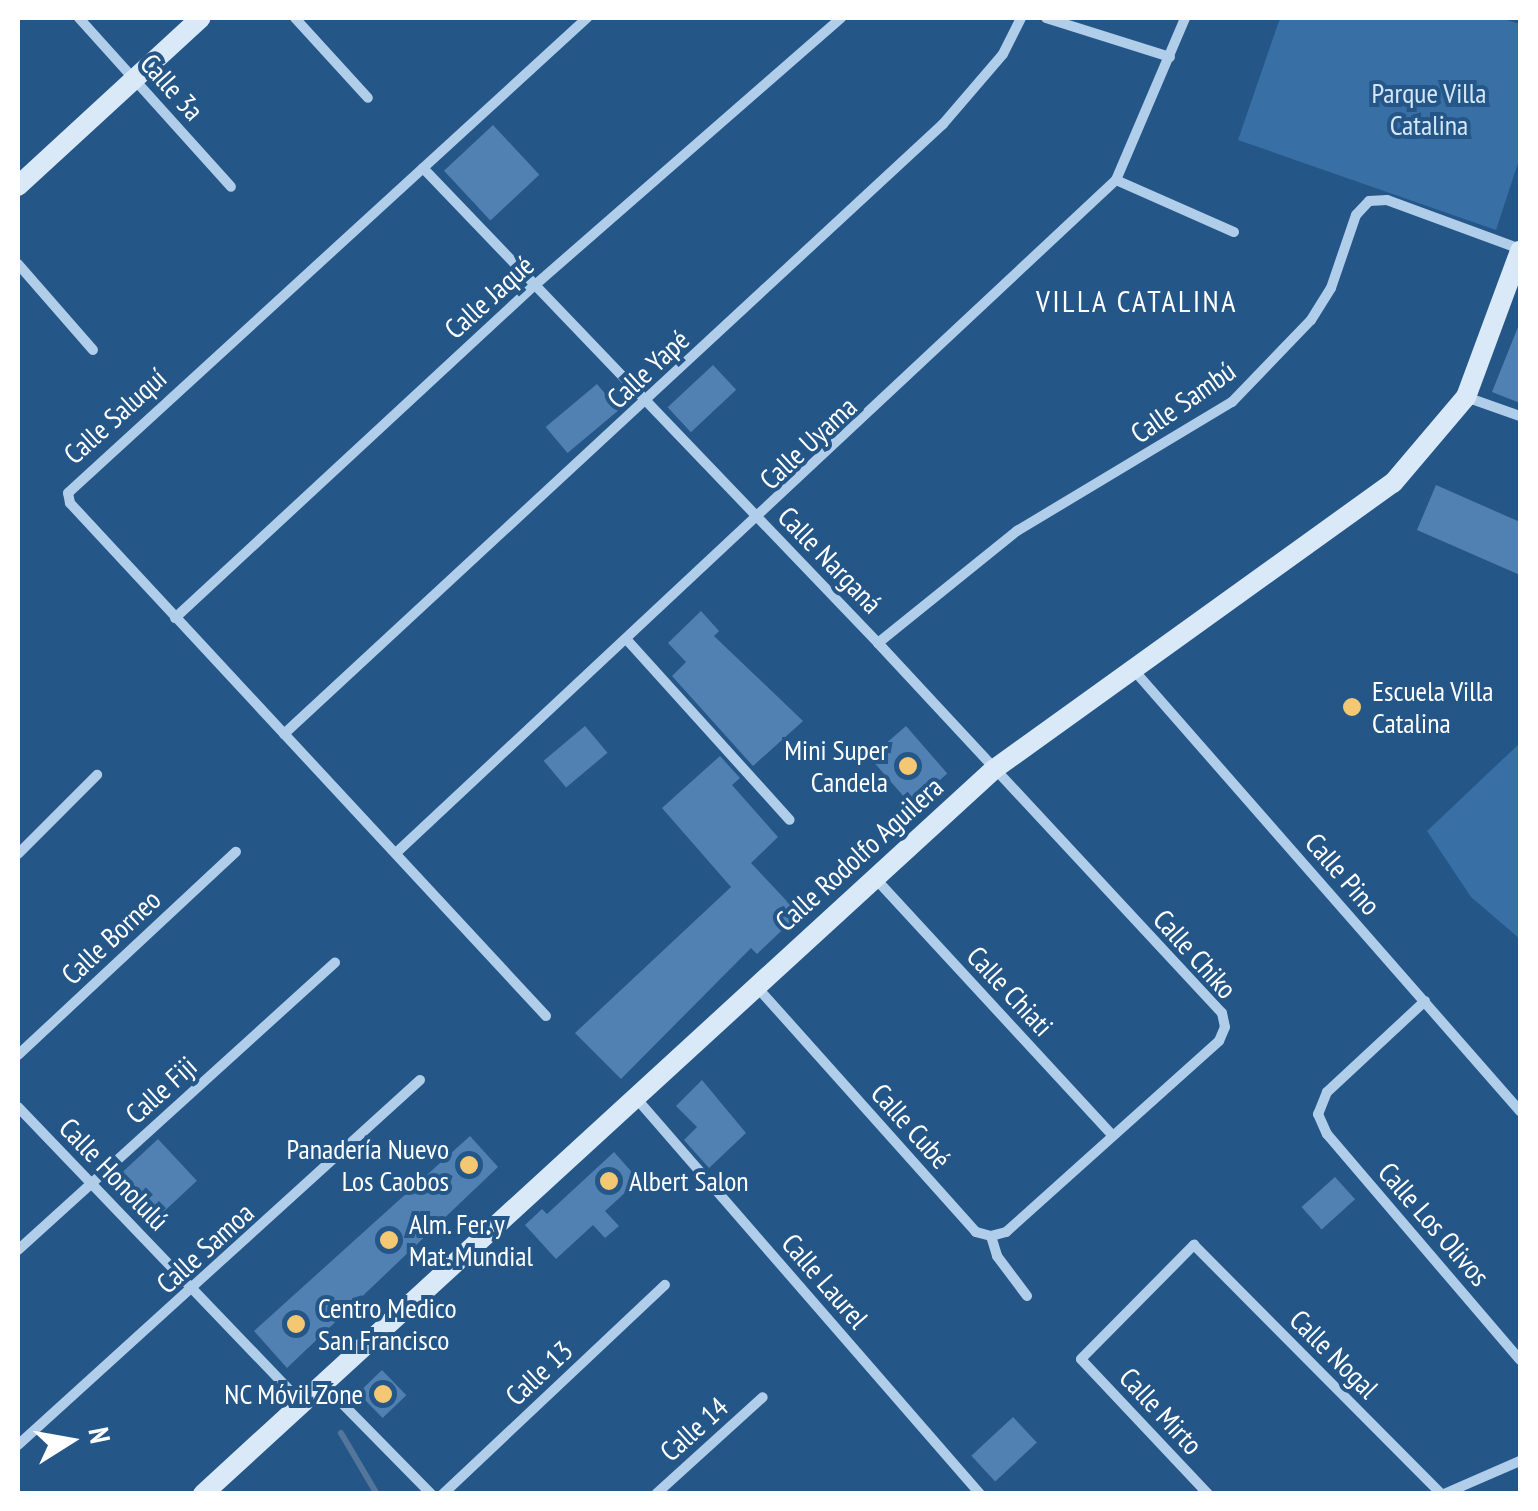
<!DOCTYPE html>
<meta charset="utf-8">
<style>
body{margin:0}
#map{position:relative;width:1538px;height:1511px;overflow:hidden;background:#245688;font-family:"PT Sans Narrow",sans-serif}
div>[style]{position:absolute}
.green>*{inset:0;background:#3870a5}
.stream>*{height:6px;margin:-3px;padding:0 3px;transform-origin:3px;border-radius:3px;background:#54769a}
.building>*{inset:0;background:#5081b2;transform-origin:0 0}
.street>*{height:10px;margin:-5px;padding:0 5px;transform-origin:5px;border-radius:5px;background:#b0cde9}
.secondary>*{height:20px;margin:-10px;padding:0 10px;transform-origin:10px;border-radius:10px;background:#dae9f8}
.dots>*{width:28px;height:28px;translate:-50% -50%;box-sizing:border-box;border:5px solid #245688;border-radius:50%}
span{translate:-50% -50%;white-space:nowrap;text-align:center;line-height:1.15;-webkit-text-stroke:8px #245688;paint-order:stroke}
.street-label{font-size:28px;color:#fff}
.park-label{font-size:28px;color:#d4e6f7}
.poi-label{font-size:28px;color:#fff}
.left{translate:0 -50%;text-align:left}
.right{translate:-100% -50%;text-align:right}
.neighbourhood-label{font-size:30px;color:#fff;letter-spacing:2.5px}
.frame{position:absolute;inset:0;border:20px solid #fff;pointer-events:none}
.north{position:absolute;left:20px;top:1391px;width:100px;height:100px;-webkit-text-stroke:8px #245688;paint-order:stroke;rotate:79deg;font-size:28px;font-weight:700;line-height:40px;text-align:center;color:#fff}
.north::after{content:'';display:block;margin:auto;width:35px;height:45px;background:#fff;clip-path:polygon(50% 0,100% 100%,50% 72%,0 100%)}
</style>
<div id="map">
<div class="green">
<i style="clip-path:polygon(1280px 18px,1501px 18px,1520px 24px,1520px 157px,1496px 230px,1238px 140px)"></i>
<i style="clip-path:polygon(1520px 743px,1520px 939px,1471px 897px,1427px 831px)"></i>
</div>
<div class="stream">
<i style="left:341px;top:1433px;width:71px;rotate:59.5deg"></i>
</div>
<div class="building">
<i style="left:493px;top:125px;width:68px;height:67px;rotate:47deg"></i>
<i style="clip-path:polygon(1520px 322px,1520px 403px,1492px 392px)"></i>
<i style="left:713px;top:365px;width:34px;height:62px;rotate:47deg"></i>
<i style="left:597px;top:384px;width:34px;height:67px;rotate:50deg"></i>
<i style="clip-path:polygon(1436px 485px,1520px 522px,1520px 575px,1417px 530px)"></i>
<i style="clip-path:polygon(701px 611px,719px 631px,714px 636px,803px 721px,753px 766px,672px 676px,686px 662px,668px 643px)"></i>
<i style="left:585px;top:726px;width:35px;height:54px;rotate:50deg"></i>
<i style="left:906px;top:726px;width:63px;height:48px;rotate:49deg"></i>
<i style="clip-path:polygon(720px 756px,740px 778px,732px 785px,778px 837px,751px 863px,799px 914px,757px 954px,751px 948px,621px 1079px,575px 1033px,731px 887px,662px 808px)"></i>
<i style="clip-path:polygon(702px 1080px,746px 1133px,709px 1168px,684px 1140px,697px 1127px,676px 1106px)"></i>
<i style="clip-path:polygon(470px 1136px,498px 1167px,287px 1368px,254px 1331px)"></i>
<i style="left:158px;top:1139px;width:57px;height:66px;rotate:47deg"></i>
<i style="clip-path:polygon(614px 1152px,639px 1180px,605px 1211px,619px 1226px,605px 1238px,593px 1225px,556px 1259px,525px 1225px,542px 1209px,547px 1214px)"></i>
<i style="left:1335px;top:1177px;width:30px;height:45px;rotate:48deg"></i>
<i style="left:382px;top:1370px;width:35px;height:33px;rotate:46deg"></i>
<i style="left:1013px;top:1417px;width:35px;height:57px;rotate:47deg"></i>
</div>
<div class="street">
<i style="left:79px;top:18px;width:227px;rotate:48deg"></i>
<i style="left:295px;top:18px;width:108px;rotate:47.6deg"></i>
<i style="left:1046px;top:18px;width:130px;rotate:17.5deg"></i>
<i style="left:423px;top:168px;width:658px;rotate:46.23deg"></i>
<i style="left:878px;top:643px;width:505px;rotate:47.09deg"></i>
<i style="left:1222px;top:1013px;width:14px;rotate:78deg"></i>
<i style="left:1225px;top:1027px;width:15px;rotate:113deg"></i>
<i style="left:1219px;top:1041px;width:286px;rotate:138.1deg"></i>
<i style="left:1006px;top:1232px;width:16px;rotate:165deg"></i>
<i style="left:991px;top:1236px;width:16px;rotate:-165deg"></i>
<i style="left:976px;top:1232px;width:329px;rotate:-131.8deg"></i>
<i style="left:1116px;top:180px;width:129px;rotate:23.8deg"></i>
<i style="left:18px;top:264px;width:114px;rotate:48.9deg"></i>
<i style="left:1466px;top:397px;width:57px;rotate:19.4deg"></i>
<i style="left:175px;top:618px;width:490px;rotate:-42.8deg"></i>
<i style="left:535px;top:285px;width:406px;rotate:-41.1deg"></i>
<i style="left:628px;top:641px;width:241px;rotate:47.9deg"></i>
<i style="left:878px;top:643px;width:179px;rotate:-38.9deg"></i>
<i style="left:1017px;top:531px;width:251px;rotate:-31deg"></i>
<i style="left:1232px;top:402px;width:114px;rotate:-46.1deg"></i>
<i style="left:1311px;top:320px;width:38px;rotate:-58deg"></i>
<i style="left:1331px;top:288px;width:77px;rotate:-71.1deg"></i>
<i style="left:1356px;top:215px;width:19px;rotate:-47deg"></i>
<i style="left:1369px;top:201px;width:18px;rotate:-3deg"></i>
<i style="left:1387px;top:200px;width:142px;rotate:20.2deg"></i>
<i style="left:1132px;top:668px;width:589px;rotate:48.79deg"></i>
<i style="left:284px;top:734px;width:898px;rotate:-42.79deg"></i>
<i style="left:943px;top:124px;width:92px;rotate:-49.4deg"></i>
<i style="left:1003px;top:54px;width:40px;rotate:-63.4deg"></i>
<i style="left:396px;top:853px;width:986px;rotate:-43.07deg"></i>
<i style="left:1116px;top:180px;width:176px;rotate:-66.9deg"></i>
<i style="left:18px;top:854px;width:112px;rotate:-45deg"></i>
<i style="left:874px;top:877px;width:352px;rotate:47.3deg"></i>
<i style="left:1425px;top:1001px;width:134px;rotate:137.1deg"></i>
<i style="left:1327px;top:1092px;width:24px;rotate:112deg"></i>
<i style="left:1318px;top:1114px;width:22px;rotate:66deg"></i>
<i style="left:1327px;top:1134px;width:297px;rotate:49.5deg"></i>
<i style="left:546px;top:1016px;width:700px;rotate:-132.86deg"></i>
<i style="left:70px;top:503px;width:10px;rotate:-101deg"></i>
<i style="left:68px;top:493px;width:704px;rotate:-42.47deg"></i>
<i style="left:18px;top:1055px;width:298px;rotate:-43deg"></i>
<i style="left:636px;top:1098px;width:525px;rotate:49.02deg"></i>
<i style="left:18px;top:1107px;width:410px;rotate:46.2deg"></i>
<i style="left:991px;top:1236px;width:21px;rotate:73deg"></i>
<i style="left:997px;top:1256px;width:50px;rotate:53.1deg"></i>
<i style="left:18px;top:1250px;width:428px;rotate:-42.2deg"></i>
<i style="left:323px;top:1384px;width:154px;rotate:45.5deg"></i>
<i style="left:18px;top:1445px;width:543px;rotate:-42.24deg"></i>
<i style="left:443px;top:1494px;width:305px;rotate:-43.3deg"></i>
<i style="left:656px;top:1494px;width:144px;rotate:-42.2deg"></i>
<i style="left:1208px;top:1494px;width:185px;rotate:-133.3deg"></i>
<i style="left:1081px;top:1359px;width:161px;rotate:-45.3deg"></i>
<i style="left:1194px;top:1245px;width:351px;rotate:45.2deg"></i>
<i style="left:1444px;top:1494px;width:83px;rotate:-23.5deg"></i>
</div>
<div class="secondary">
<i style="left:18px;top:186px;width:248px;rotate:-42.6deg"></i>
<i style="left:203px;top:1494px;width:1072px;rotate:-42.5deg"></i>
<i style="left:993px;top:770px;width:492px;rotate:-35.7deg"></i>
<i style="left:1393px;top:483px;width:113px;rotate:-49.7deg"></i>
<i style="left:1466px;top:397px;width:156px;rotate:-69.7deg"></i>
</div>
<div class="dots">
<i style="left:1352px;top:707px;background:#f4c773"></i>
<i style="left:908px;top:766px;background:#f4c773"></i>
<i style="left:469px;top:1165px;background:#f4c773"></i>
<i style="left:609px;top:1181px;background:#f4c773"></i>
<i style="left:389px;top:1240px;background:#f4c773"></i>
<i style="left:296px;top:1324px;background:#f4c773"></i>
<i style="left:383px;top:1394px;background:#f4c773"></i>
</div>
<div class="street-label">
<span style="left:172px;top:87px;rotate:48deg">Calle 3a</span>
<span style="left:489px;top:297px;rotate:-42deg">Calle Jaqué</span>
<span style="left:648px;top:369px;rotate:-43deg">Calle Yapé</span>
<span style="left:1183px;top:402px;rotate:-35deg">Calle Sambú</span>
<span style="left:115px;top:416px;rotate:-42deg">Calle Saluquí</span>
<span style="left:808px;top:443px;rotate:-43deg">Calle Uyama</span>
<span style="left:830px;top:560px;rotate:46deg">Calle Narganá</span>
<span style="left:859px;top:854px;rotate:-42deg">Calle Rodolfo Aguilera</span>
<span style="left:1343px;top:874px;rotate:49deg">Calle Pino</span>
<span style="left:111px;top:937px;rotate:-43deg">Calle Borneo</span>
<span style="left:1195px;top:954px;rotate:48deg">Calle Chiko</span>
<span style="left:1010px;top:991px;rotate:47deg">Calle Chiati</span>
<span style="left:161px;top:1090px;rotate:-42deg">Calle Fiji</span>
<span style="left:911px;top:1126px;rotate:48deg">Calle Cubé</span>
<span style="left:114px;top:1174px;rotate:46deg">Calle Honolulú</span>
<span style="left:1434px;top:1224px;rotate:49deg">Calle Los Olivos</span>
<span style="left:205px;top:1248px;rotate:-42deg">Calle Samoa</span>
<span style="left:825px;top:1281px;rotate:49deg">Calle Laurel</span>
<span style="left:1334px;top:1354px;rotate:45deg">Calle Nogal</span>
<span style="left:539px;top:1373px;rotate:-43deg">Calle 13</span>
<span style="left:1161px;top:1411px;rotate:47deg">Calle Mirto</span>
<span style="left:694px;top:1429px;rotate:-42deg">Calle 14</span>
</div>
<div class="park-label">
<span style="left:1429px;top:109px">Parque Villa<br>Catalina</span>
</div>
<div class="poi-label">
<span class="left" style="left:1372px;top:707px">Escuela Villa<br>Catalina</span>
<span class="right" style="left:888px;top:766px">Mini Super<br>Candela</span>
<span class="right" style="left:449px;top:1165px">Panadería Nuevo<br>Los Caobos</span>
<span class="left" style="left:629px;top:1181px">Albert Salon</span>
<span class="left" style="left:409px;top:1240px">Alm. Fer. y<br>Mat. Mundial</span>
<span class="left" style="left:318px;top:1324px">Centro Medico<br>San Francisco</span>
<span class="right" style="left:363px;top:1394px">NC Móvil Zone</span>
</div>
<div class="neighbourhood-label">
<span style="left:1137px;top:301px">VILLA CATALINA</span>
</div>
<div class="frame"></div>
<div class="north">N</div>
</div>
